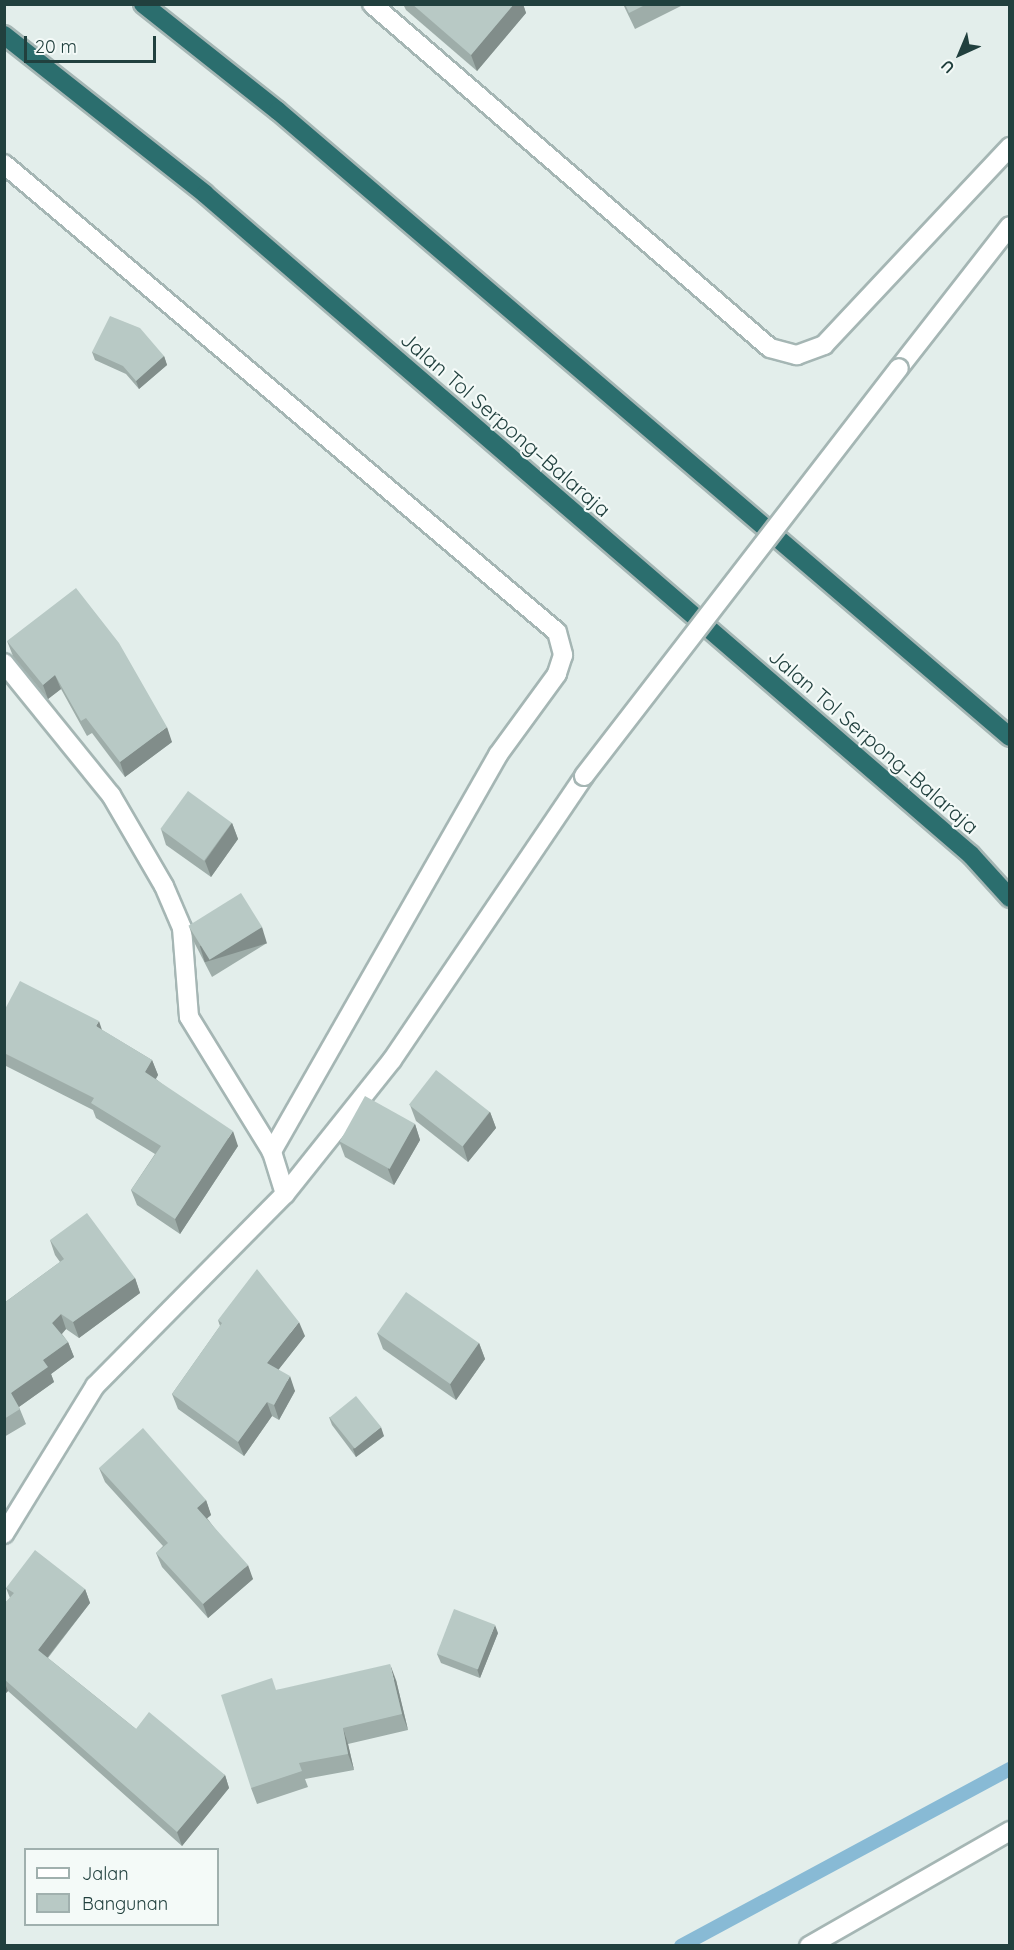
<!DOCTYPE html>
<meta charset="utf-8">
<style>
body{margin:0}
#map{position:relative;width:1014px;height:1950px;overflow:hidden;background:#e3eeeb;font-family:Quicksand,sans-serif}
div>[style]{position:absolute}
.stream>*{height:14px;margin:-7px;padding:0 7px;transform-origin:7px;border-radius:7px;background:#88bad5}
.roads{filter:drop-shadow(2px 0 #a5b6b4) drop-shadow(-2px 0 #a5b6b4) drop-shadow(0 2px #a5b6b4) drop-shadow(0 -2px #a5b6b4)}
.minor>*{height:18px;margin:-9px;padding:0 9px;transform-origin:9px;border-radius:9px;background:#fff}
.motorway>*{height:18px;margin:-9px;padding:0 9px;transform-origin:9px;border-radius:9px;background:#2b6e6e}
.bridges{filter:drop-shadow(2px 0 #a5b6b4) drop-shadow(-2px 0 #a5b6b4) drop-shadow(0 2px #a5b6b4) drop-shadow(0 -2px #a5b6b4)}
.minor-bridge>*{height:18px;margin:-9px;padding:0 9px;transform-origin:9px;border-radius:9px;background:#fff}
.wall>*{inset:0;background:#9eada9}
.shaded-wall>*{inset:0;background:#818d8a;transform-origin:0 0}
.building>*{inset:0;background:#b8c9c5;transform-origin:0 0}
span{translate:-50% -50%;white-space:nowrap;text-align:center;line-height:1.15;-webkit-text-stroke:4.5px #f4faf8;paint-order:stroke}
.street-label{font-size:21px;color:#21403e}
.frame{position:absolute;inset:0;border:6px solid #21403e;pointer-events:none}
.legend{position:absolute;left:24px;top:1848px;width:195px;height:78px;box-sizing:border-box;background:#f4faf8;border:2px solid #a0b0ae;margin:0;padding:8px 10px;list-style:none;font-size:18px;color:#21403e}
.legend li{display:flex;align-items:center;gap:12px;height:30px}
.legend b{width:30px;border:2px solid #a0b0ae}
.north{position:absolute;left:930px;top:24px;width:60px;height:60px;-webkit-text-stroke:4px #f4faf8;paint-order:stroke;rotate:224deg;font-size:16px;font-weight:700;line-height:24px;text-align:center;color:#21403e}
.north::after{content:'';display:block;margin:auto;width:21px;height:27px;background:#21403e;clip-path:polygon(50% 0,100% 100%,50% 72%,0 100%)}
.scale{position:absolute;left:24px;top:36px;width:132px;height:27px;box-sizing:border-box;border:3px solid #21403e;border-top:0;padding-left:8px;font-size:18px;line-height:21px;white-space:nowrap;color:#21403e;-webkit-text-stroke:4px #f4faf8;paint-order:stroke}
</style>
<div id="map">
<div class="stream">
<i style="left:681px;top:1946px;width:374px;rotate:-28.3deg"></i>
</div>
<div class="roads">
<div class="minor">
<i style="left:372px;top:4px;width:526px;rotate:40.84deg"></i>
<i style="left:770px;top:348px;width:28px;rotate:15deg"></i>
<i style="left:797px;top:355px;width:29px;rotate:-20deg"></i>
<i style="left:824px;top:345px;width:272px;rotate:-46.8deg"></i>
<i style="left:4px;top:164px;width:724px;rotate:40.24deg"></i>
<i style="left:557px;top:632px;width:24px;rotate:75deg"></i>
<i style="left:563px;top:655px;width:20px;rotate:108deg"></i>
<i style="left:557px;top:674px;width:100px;rotate:126.1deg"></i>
<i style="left:498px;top:755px;width:457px;rotate:119.7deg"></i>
<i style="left:899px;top:368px;width:180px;rotate:-52deg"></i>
<i style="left:4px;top:663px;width:170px;rotate:51deg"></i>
<i style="left:111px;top:795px;width:105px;rotate:59.8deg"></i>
<i style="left:164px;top:886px;width:46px;rotate:66.8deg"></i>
<i style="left:182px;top:928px;width:89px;rotate:85.5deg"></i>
<i style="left:189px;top:1017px;width:158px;rotate:58.4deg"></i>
<i style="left:272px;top:1152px;width:44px;rotate:72.8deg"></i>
<i style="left:4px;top:1534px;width:174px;rotate:-58.4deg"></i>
<i style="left:95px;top:1386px;width:270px;rotate:-45.3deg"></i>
<i style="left:285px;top:1194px;width:171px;rotate:-51.4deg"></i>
<i style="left:392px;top:1060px;width:343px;rotate:-55.9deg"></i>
<i style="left:809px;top:1946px;width:232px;rotate:-29.8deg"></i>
</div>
<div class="motorway">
<i style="left:143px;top:4px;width:172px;rotate:38.4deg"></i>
<i style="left:278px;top:111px;width:963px;rotate:40.54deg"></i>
<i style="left:4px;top:35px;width:256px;rotate:38.3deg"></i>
<i style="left:205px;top:194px;width:1012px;rotate:40.79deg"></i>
<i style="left:971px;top:855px;width:58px;rotate:47.8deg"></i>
</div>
</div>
<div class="bridges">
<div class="minor-bridge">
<i style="left:584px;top:776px;width:515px;rotate:-52.33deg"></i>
</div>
</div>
<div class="wall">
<i style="clip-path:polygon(403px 4px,523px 4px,526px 13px,477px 71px,406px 10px)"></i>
<i style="clip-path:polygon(623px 4px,685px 4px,635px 29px)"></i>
<i style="clip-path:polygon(92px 352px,164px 356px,167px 365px,139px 389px,126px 374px,95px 360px)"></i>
<i style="clip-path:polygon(7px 641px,172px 742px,125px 777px,92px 733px,87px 736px,61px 689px,48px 699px,13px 656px)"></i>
<i style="clip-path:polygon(232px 823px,238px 839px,211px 877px,166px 845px,161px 829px)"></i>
<i style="clip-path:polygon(189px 926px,267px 943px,212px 977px,194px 942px)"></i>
<i style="clip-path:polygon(4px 1011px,102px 1030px,152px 1060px,158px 1075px,156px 1079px,238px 1146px,180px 1234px,137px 1205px,131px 1190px,155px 1154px,96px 1118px,93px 1110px,4px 1065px)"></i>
<i style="clip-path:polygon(410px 1105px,490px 1112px,496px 1128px,468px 1162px,416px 1121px)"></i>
<i style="clip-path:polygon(415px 1124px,420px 1140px,394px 1185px,345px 1157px,339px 1141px)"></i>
<i style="clip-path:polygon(50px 1240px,135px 1278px,140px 1293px,79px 1338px,66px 1329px,62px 1334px,68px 1342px,74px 1357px,51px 1374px,54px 1382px,19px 1407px,26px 1424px,4px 1437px,4px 1303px,60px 1262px,55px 1255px)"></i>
<i style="clip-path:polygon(218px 1320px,305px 1336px,278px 1370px,295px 1391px,279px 1420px,272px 1416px,244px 1456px,178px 1409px,172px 1394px,220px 1326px)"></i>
<i style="clip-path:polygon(377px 1333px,479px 1343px,485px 1359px,456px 1400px,383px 1349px)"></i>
<i style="clip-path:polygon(329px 1417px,384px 1436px,356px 1457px,332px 1425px)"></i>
<i style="clip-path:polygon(99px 1468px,206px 1500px,211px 1515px,207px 1518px,253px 1579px,208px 1618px,162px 1567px,156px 1553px,163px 1546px,105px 1482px)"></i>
<i style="clip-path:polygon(6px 1588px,85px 1589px,90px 1603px,48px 1658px,136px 1729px,225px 1775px,229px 1788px,182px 1846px,8px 1691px,4px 1695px,4px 1604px,10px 1598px)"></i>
<i style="clip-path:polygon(498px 1633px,480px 1678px,441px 1663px,437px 1654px)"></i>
<i style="clip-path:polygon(396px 1680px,408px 1730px,348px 1744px,354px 1770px,305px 1779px,308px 1787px,257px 1804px,251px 1788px,276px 1690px)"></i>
</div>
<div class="shaded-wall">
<i style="clip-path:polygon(514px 4px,523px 4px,526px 13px,477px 71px,471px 55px)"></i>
<i style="clip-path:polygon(164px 356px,167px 365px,139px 389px,136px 381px)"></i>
<i style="clip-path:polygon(55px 675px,61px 689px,48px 699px,43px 685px)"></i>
<i style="clip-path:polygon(167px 727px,172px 742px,125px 777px,120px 762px)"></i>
<i style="clip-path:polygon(232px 823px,238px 839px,211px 877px,205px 861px)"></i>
<i style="left:262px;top:927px;width:17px;height:65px;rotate:73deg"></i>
<i style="clip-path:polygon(99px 1021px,104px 1036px,96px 1026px)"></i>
<i style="clip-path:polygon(152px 1060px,158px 1075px,151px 1086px,145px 1072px)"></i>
<i style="clip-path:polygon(490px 1112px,496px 1128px,468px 1162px,463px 1146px)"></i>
<i style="clip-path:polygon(415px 1124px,420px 1140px,394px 1185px,388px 1169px)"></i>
<i style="clip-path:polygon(233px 1131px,238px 1146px,180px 1234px,175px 1219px)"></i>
<i style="clip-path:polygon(135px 1278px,140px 1293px,79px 1338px,73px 1322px)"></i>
<i style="clip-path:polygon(61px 1314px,66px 1329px,58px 1338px,52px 1323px)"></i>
<i style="clip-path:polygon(299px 1322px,305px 1336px,272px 1378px,267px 1363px)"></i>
<i style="clip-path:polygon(68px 1342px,74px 1357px,51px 1374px,54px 1382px,16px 1409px,11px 1393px,43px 1360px)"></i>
<i style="clip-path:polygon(479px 1343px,485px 1359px,456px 1400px,450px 1384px)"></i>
<i style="clip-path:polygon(290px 1376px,295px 1391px,279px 1420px,274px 1405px)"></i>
<i style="clip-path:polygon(267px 1402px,272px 1416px,244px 1456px,238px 1442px)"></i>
<i style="clip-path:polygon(381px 1427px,384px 1436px,356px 1457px,353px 1449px)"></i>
<i style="clip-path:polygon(206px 1500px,211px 1515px,203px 1522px,197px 1508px)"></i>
<i style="clip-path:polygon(248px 1565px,253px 1579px,208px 1618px,203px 1604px)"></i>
<i style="clip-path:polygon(85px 1589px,90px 1603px,43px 1663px,38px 1650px)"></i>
<i style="clip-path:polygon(495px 1625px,498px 1633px,480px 1678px,477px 1669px)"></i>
<i style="clip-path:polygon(390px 1664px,396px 1680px,408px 1730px,402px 1714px)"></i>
<i style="clip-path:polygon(4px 1681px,8px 1691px,4px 1695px)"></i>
<i style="clip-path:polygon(343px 1728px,348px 1744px,354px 1770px,348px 1754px)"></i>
<i style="clip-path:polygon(225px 1775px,229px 1788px,182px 1846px,177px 1832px)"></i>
</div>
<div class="building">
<i style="clip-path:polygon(412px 4px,514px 4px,471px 55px)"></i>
<i style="clip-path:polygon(625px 4px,647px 4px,629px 13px)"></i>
<i style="clip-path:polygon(110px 316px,140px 328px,164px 356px,136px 381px,123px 366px,92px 352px)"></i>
<i style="clip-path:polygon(76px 588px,119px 643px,167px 727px,120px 762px,86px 718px,81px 721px,55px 675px,43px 685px,7px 641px)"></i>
<i style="left:188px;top:791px;width:54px;height:47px;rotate:36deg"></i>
<i style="left:241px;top:893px;width:40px;height:62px;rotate:58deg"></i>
<i style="clip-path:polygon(20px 981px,99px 1021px,96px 1026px,152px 1060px,145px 1072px,233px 1131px,175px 1219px,131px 1190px,161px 1146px,91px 1103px,94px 1098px,4px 1053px,4px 1011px)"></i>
<i style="left:436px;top:1070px;width:68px;height:44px;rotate:38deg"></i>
<i style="left:365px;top:1096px;width:57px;height:52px;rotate:29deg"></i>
<i style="clip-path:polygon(87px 1213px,135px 1278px,73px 1322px,61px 1314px,52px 1323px,68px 1342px,43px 1360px,48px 1367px,11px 1393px,20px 1409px,4px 1419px,4px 1303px,64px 1259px,50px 1240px)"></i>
<i style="clip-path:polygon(257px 1269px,299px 1322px,267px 1363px,290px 1376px,274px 1405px,267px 1402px,238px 1442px,172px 1394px,222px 1323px,218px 1320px)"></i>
<i style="left:406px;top:1292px;width:89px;height:50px;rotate:35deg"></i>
<i style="left:356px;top:1396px;width:40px;height:34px;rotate:51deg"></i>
<i style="clip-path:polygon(143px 1428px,206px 1500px,197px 1508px,248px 1565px,203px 1604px,156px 1553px,168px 1543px,99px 1468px)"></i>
<i style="clip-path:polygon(35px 1550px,85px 1589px,38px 1650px,136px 1729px,149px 1712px,225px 1775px,177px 1832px,4px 1679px,4px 1604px,14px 1593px,6px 1588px)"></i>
<i style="left:454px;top:1609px;width:44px;height:48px;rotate:21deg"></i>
<i style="clip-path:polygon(390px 1664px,402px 1714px,343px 1728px,348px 1754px,299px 1763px,302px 1771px,251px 1788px,221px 1695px,272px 1678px,276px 1690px)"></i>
</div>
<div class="street-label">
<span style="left:506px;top:424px;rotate:41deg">Jalan Tol Serpong–Balaraja</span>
<span style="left:874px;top:741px;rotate:41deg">Jalan Tol Serpong–Balaraja</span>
</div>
<div class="frame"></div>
<ul class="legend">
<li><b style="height:8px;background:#fff"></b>Jalan</li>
<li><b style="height:16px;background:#b8c9c5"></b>Bangunan</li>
</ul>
<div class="north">U</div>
<div class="scale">20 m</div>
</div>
